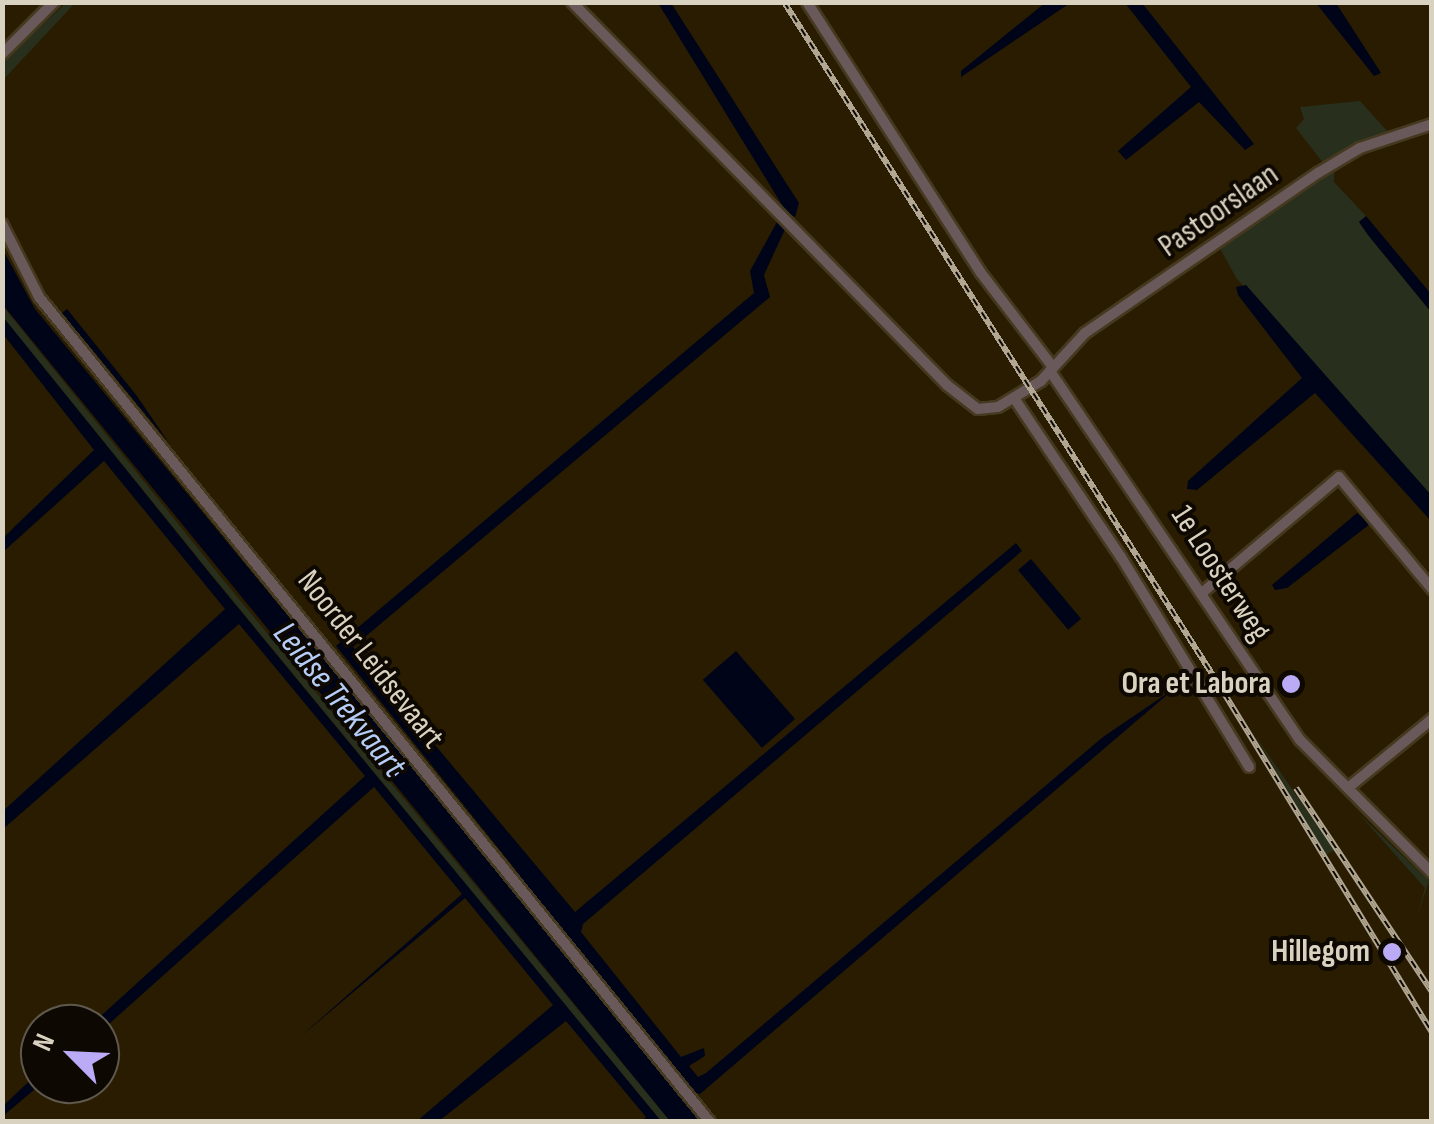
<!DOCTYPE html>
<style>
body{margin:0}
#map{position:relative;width:1434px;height:1124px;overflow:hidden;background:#291c00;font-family:"Sofia Sans Condensed",sans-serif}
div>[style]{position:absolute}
.green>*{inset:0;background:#282f1c}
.water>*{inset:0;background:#000418;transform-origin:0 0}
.ferry>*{height:2.5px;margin-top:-1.25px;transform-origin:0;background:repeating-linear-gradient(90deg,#b5cdf7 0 12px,transparent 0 22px)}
.roads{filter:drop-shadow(2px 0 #45391f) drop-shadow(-2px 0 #45391f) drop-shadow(0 2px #45391f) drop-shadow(0 -2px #45391f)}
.minor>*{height:10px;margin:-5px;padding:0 5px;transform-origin:5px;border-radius:5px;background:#6a595a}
.rail>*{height:6px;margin-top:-3px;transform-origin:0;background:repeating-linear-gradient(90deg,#0d0801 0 8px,#b1a793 0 16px);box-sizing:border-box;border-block:2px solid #b1a793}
.dots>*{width:28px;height:28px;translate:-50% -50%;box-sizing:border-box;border:5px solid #0d0801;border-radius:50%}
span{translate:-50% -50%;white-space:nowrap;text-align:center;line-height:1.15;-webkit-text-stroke:8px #0d0801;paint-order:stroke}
.street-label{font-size:32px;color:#dad2c0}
.poi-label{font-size:32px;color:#dad2c0;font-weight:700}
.right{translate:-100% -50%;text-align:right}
.water-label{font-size:35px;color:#b5cdf7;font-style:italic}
.frame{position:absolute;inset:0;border:5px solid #dad2c0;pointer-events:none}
.north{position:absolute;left:20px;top:1004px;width:100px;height:100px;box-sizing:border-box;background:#0d0801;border:2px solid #5f594d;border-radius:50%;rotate:294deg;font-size:28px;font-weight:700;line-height:40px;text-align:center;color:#dad2c0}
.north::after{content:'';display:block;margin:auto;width:35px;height:45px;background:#bbaaf6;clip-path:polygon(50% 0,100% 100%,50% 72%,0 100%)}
</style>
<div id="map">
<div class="green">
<i style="clip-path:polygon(66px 3px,75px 3px,3px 80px,3px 61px)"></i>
<i style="clip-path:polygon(1360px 101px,1389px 133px,1324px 164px,1296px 128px,1304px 119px,1300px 107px)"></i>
<i style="clip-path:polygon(1334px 169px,1334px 182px,1366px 216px,1359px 222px,1368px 235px,1431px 312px,1431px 495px,1237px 279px,1219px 247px)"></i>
<i style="clip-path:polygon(2px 305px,225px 582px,670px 1121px,661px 1121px,215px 579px,3px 317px)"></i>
<i style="clip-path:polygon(1254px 734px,1334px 850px,1326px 855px)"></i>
<i style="clip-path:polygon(1358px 813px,1429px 881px,1417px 916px,1425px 888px)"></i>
</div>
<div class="water">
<i style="clip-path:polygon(658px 3px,671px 3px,799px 203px,795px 217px,787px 213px)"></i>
<i style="clip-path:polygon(1045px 3px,1070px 3px,961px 77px,961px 71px)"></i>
<i style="clip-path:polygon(1125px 3px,1142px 3px,1254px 144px,1245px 150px,1199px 102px,1126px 160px,1118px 151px,1191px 87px)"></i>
<i style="clip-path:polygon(1316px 3px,1336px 3px,1381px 73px,1374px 76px)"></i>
<i style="clip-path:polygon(1366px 216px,1431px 294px,1431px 312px,1368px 235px,1359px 222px)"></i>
<i style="clip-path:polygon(777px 222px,786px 227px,764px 275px,770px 297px,353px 647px,575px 912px,1016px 543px,1022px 551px,583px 924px,581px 932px,681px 1057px,704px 1048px,705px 1056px,689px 1066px,698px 1077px,706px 1073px,1103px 737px,1175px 688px,700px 1094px,691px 1092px,563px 937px,557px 943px,702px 1121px,670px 1121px,3px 305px,2px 248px,35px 309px,546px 929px,552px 922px,515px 869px,336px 646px,754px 293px,750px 271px)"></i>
<i style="clip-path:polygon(1246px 285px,1431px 495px,1431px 521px,1315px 393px,1197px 490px,1187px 489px,1188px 481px,1302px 378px,1238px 295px,1236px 287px)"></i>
<i style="clip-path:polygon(67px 309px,137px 396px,169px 443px,62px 313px)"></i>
<i style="clip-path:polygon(3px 317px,211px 575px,661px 1121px,641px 1121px,646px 1117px,566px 1021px,439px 1121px,417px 1121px,553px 1005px,465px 898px,300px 1037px,462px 894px,374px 787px,100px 1032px,100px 1024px,92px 1024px,365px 776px,239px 624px,3px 829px,3px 811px,225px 609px,104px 461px,3px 552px,3px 538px,94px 450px,3px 334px)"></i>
<i style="clip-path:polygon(1357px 513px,1370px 524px,1287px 588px,1275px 590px,1272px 585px)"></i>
<i style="left:1031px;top:559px;width:78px;height:17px;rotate:50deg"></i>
<i style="left:736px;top:651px;width:90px;height:44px;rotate:49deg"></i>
<i style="clip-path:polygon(40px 1071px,41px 1084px,3px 1116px,3px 1106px)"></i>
</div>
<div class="ferry">
<i style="left:389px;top:779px;width:26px;rotate:-40deg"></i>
</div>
<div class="roads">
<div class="minor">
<i style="left:572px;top:2px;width:536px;rotate:45.6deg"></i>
<i style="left:947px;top:385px;width:39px;rotate:38deg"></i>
<i style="left:978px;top:409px;width:20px;rotate:-6deg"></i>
<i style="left:998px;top:407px;width:50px;rotate:-31.2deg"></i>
<i style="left:1041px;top:381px;width:65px;rotate:-47.5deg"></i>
<i style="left:1085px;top:333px;width:283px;rotate:-34.5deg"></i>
<i style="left:1318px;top:173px;width:49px;rotate:-30.8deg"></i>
<i style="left:1360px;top:148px;width:76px;rotate:-18.4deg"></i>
<i style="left:807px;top:2px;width:322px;rotate:57.3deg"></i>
<i style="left:981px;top:273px;width:117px;rotate:52.6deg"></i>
<i style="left:2px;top:54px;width:74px;rotate:-45deg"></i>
<i style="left:2px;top:224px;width:82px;rotate:63.1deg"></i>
<i style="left:39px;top:297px;width:1063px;rotate:50.88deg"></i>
<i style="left:1050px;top:371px;width:446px;rotate:55.9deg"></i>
<i style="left:1300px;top:740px;width:187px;rotate:45.2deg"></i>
<i style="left:1014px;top:398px;width:192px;rotate:56.1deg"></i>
<i style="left:1121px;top:557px;width:246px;rotate:58.6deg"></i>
<i style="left:1203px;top:592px;width:178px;rotate:-40.2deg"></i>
<i style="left:1339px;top:477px;width:146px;rotate:50.3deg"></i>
<i style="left:1348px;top:788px;width:109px;rotate:-39.4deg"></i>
</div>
</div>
<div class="rail">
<i style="left:784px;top:2px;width:804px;rotate:57.5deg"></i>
<i style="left:1216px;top:680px;width:414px;rotate:58.5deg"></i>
<i style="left:1296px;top:788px;width:245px;rotate:56.3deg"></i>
</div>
<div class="dots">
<i style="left:1291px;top:684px;background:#bbaaf6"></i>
<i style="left:1392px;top:952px;background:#bbaaf6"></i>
</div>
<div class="street-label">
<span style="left:1219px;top:211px;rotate:-35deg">Pastoorslaan</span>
<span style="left:1220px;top:574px;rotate:57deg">1e Loosterweg</span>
<span style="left:370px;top:660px;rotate:52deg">Noorder Leidsevaart</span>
</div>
<div class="poi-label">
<span class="right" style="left:1271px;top:684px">Ora et Labora</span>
<span class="right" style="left:1370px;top:952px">Hillegom</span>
</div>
<div class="water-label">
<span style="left:339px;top:700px;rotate:51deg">Leidse Trekvaart</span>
</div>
<div class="frame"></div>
<div class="north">N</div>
</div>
